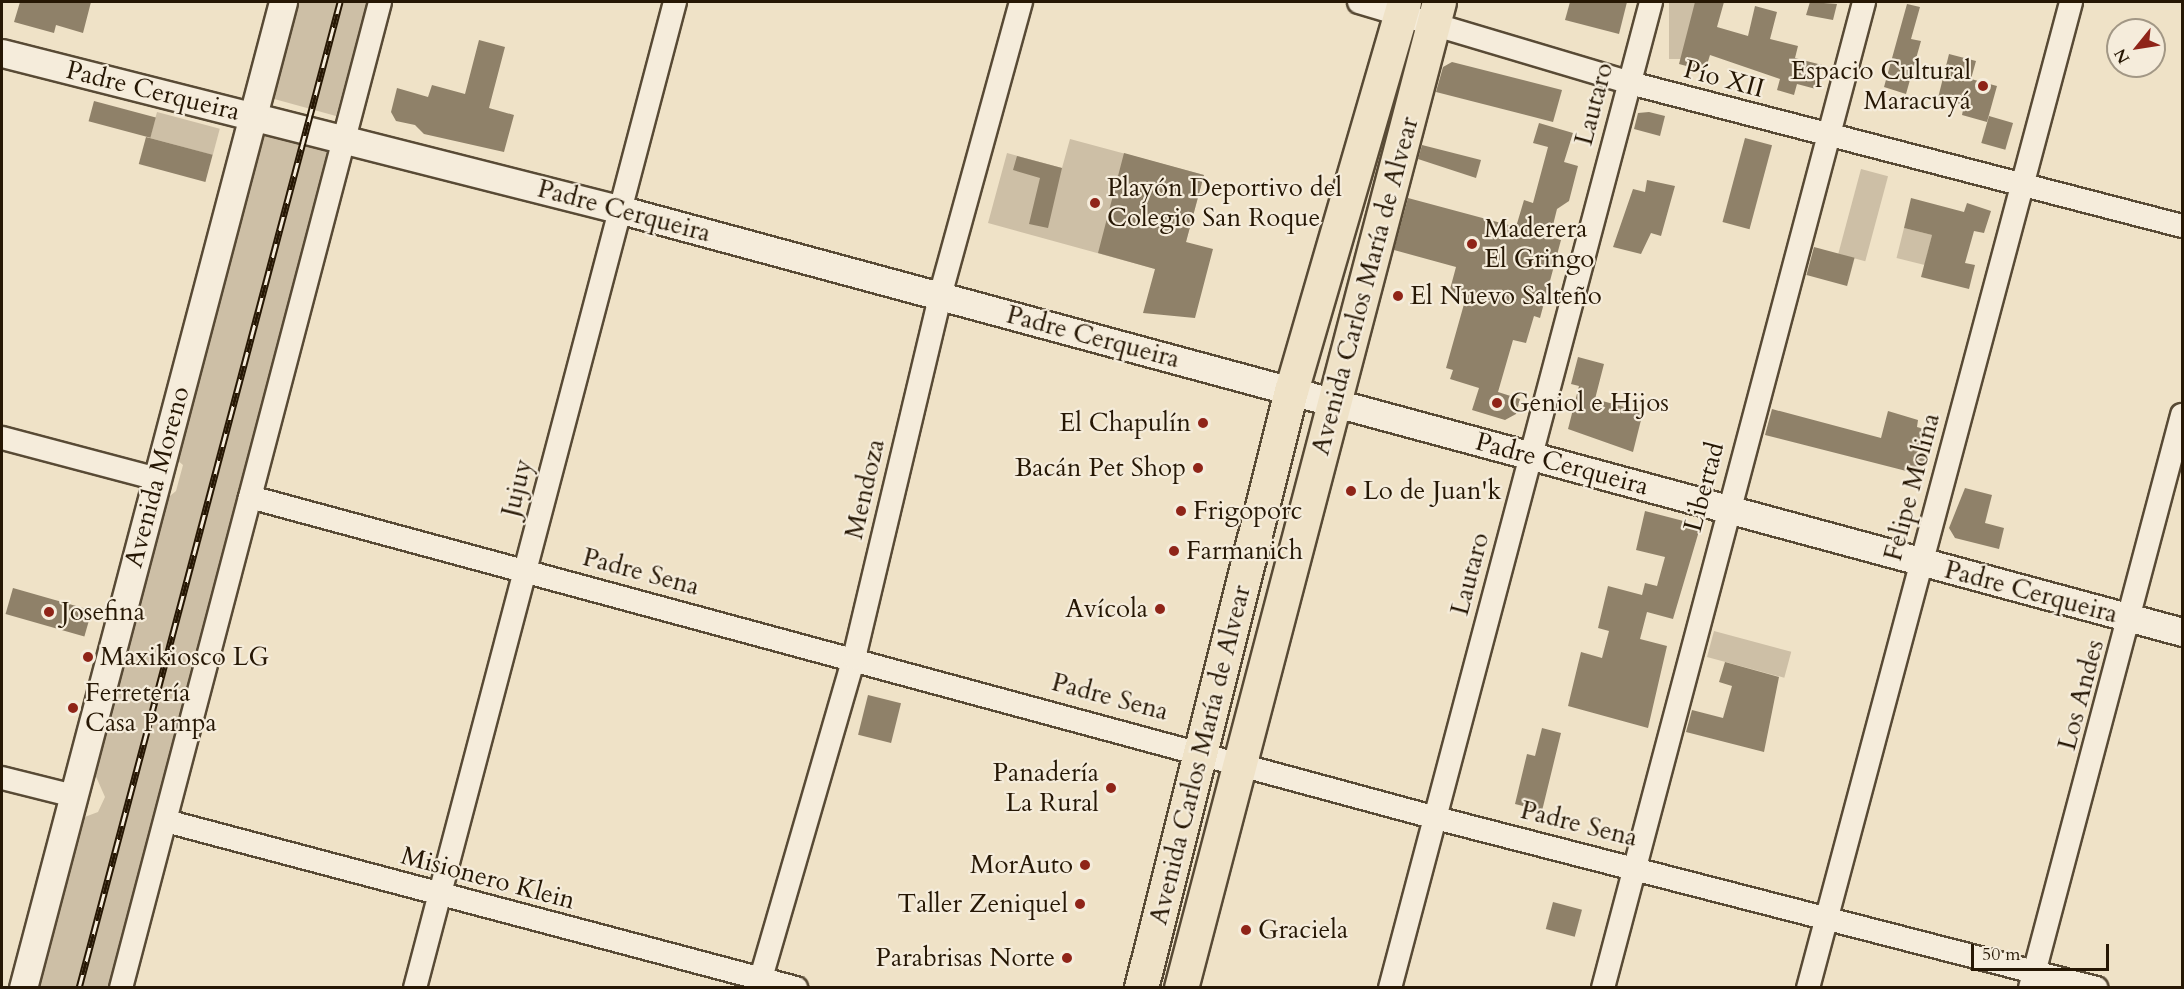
<!DOCTYPE html>
<meta charset="utf-8">
<style>
body{margin:0}
#map{position:relative;width:2184px;height:989px;overflow:hidden;background:#efe2c7;font-family:Cardo,serif}
div>[style]{position:absolute}
.green>*{inset:0;background:#cdbfa6;transform-origin:0 0}
.building>*{inset:0;background:#8f8169;transform-origin:0 0}
.roads{filter:drop-shadow(2px 0 #584a35) drop-shadow(-2px 0 #584a35) drop-shadow(0 2px #584a35) drop-shadow(0 -2px #584a35)}
.minor>*{height:22px;margin:-11px;padding:0 11px;transform-origin:11px;border-radius:11px;background:#f5ecdb}
.tertiary>*{height:27px;margin:-13.5px;padding:0 13.5px;transform-origin:13.5px;border-radius:13.5px;background:#f5ecdb}
.primary>*{height:33px;margin:-16.5px;padding:0 16.5px;transform-origin:16.5px;border-radius:16.5px;background:#efe2c7}
.rail>*{height:7px;margin-top:-3.5px;transform-origin:0;background:repeating-linear-gradient(90deg,#f5ecdb 0 14px,#261704 0 28px);box-sizing:border-box;border-block:2px solid #261704}
.dots>*{width:16px;height:16px;translate:-50% -50%;box-sizing:border-box;border:3px solid #f5ecdb;border-radius:50%}
span{translate:-50% -50%;white-space:nowrap;text-align:center;line-height:1.15;-webkit-text-stroke:4.5px #f5ecdb;paint-order:stroke}
.poi-label{font-size:26px;color:#261704}
.right{translate:-100% -50%;text-align:right}
.left{translate:0 -50%;text-align:left}
.street-label{font-size:26px;color:#261704}
.frame{position:absolute;inset:0;border:3px solid #261704;pointer-events:none}
.north{position:absolute;left:2106px;top:18px;width:60px;height:60px;box-sizing:border-box;background:#f5ecdb;border:2px solid #a29785;border-radius:50%;rotate:240deg;font-size:16px;font-weight:700;line-height:24px;text-align:center;color:#261704}
.north::after{content:'';display:block;margin:auto;width:21px;height:27px;background:#8f2418;clip-path:polygon(50% 0,100% 100%,50% 72%,0 100%)}
.scale{position:absolute;left:1971px;top:944px;width:138px;height:27px;box-sizing:border-box;border:3px solid #261704;border-top:0;padding-left:8px;font-size:18px;line-height:21px;white-space:nowrap;color:#261704;-webkit-text-stroke:4px #f5ecdb;paint-order:stroke}
</style>
<div id="map">
<div class="green">
<i style="clip-path:polygon(296px 2px,367px 2px,336px 116px,267px 97px)"></i>
<i style="left:1669px;top:2px;width:26px;height:57px"></i>
<i style="left:157px;top:112px;width:65px;height:27px;rotate:15deg"></i>
<i style="clip-path:polygon(273px 130px,321px 140px,328px 153px,110px 987px,36px 988px,82px 818px,98px 812px,105px 797px,94px 772px,160px 504px,176px 491px,183px 465px,176px 459px,255px 141px)"></i>
<i style="clip-path:polygon(1070px 139px,1204px 175px,1177px 275px,988px 223px,1007px 153px,1062px 168px)"></i>
<i style="left:1861px;top:169px;width:28px;height:88px;rotate:15deg"></i>
<i style="left:1904px;top:228px;width:29px;height:31px;rotate:14deg"></i>
<i style="left:1714px;top:631px;width:80px;height:27px;rotate:15deg"></i>
</div>
<div class="building">
<i style="clip-path:polygon(20px 2px,91px 2px,83px 33px,56px 25px,54px 33px,14px 22px)"></i>
<i style="clip-path:polygon(1570px 2px,1627px 2px,1619px 34px,1565px 20px)"></i>
<i style="clip-path:polygon(1695px 2px,1724px 2px,1717px 27px,1748px 36px,1755px 6px,1777px 12px,1770px 39px,1798px 46px,1795px 58px,1822px 65px,1816px 89px,1797px 84px,1794px 95px,1777px 90px,1780px 79px,1710px 55px,1705px 71px,1679px 64px)"></i>
<i style="clip-path:polygon(1810px 2px,1837px 4px,1833px 20px,1806px 15px)"></i>
<i style="clip-path:polygon(1907px 4px,1920px 7px,1911px 39px,1921px 41px,1906px 94px,1884px 87px)"></i>
<i style="clip-path:polygon(479px 40px,505px 47px,489px 108px,514px 115px,504px 152px,424px 134px,415px 125px,396px 121px,391px 112px,397px 88px,428px 97px,432px 85px,465px 94px)"></i>
<i style="clip-path:polygon(1949px 54px,1976px 61px,1971px 79px,1997px 86px,1987px 122px,1962px 115px,1964px 105px,1938px 98px)"></i>
<i style="clip-path:polygon(1452px 62px,1562px 90px,1553px 122px,1436px 92px,1443px 67px)"></i>
<i style="left:94px;top:101px;width:64px;height:21px;rotate:15deg"></i>
<i style="clip-path:polygon(1649px 112px,1665px 116px,1660px 136px,1634px 129px,1638px 113px)"></i>
<i style="left:1989px;top:116px;width:25px;height:28px;rotate:16deg"></i>
<i style="clip-path:polygon(1539px 123px,1573px 133px,1564px 162px,1578px 166px,1569px 201px,1557px 209px,1550px 237px,1561px 240px,1540px 318px,1534px 316px,1526px 343px,1513px 340px,1498px 392px,1520px 399px,1516px 414px,1505px 420px,1472px 410px,1479px 388px,1450px 379px,1453px 370px,1446px 368px,1466px 297px,1449px 293px,1456px 267px,1394px 250px,1408px 198px,1516px 227px,1524px 200px,1533px 203px,1548px 147px,1533px 143px)"></i>
<i style="left:146px;top:137px;width:69px;height:28px;rotate:15deg"></i>
<i style="left:1745px;top:138px;width:28px;height:87px;rotate:15deg"></i>
<i style="clip-path:polygon(1422px 145px,1481px 160px,1476px 178px,1418px 159px)"></i>
<i style="clip-path:polygon(1124px 153px,1204px 175px,1186px 242px,1213px 249px,1195px 318px,1143px 313px,1155px 269px,1098px 253px)"></i>
<i style="clip-path:polygon(1017px 156px,1062px 168px,1048px 228px,1029px 224px,1040px 178px,1013px 170px)"></i>
<i style="clip-path:polygon(1647px 180px,1675px 186px,1661px 236px,1651px 233px,1641px 254px,1613px 247px,1633px 189px,1645px 192px)"></i>
<i style="clip-path:polygon(1911px 198px,1964px 212px,1967px 203px,1991px 211px,1984px 233px,1974px 231px,1965px 263px,1975px 265px,1969px 289px,1921px 277px,1932px 235px,1904px 228px)"></i>
<i style="left:1814px;top:247px;width:42px;height:29px;rotate:15deg"></i>
<i style="clip-path:polygon(1578px 357px,1604px 364px,1595px 399px,1643px 412px,1633px 452px,1568px 429px,1579px 386px,1571px 384px)"></i>
<i style="clip-path:polygon(1772px 409px,1881px 438px,1888px 411px,1918px 420px,1917px 427px,1924px 429px,1917px 454px,1927px 456px,1922px 475px,1765px 435px)"></i>
<i style="clip-path:polygon(1965px 488px,1992px 495px,1985px 523px,2004px 528px,1999px 549px,1955px 538px,1949px 528px)"></i>
<i style="clip-path:polygon(1645px 511px,1695px 524px,1699px 531px,1673px 619px,1647px 612px,1640px 639px,1667px 646px,1648px 728px,1568px 706px,1581px 652px,1602px 658px,1609px 631px,1598px 628px,1608px 586px,1642px 595px,1645px 583px,1657px 586px,1665px 557px,1636px 550px)"></i>
<i style="left:13px;top:588px;width:82px;height:27px;rotate:16deg"></i>
<i style="clip-path:polygon(1725px 662px,1779px 677px,1764px 752px,1686px 732px,1692px 710px,1723px 718px,1732px 686px,1719px 682px)"></i>
<i style="left:868px;top:695px;width:34px;height:41px;rotate:14deg"></i>
<i style="clip-path:polygon(1542px 728px,1561px 733px,1542px 811px,1515px 804px,1527px 754px,1535px 756px)"></i>
<i style="left:1553px;top:902px;width:30px;height:28px;rotate:15deg"></i>
</div>
<div class="roads">
<div class="minor">
<i style="left:1359px;top:2px;width:283px;rotate:16.6deg"></i>
<i style="left:1630px;top:83px;width:570px;rotate:14.52deg"></i>
<i style="left:2px;top:438px;width:160px;rotate:14.8deg"></i>
<i style="left:250px;top:497px;width:1229px;rotate:15.14deg"></i>
<i style="left:1436px;top:818px;width:682px;rotate:14.44deg"></i>
<i style="left:2px;top:778px;width:74px;rotate:14deg"></i>
<i style="left:166px;top:821px;width:652px;rotate:14.85deg"></i>
<i style="left:121px;top:988px;width:1019px;rotate:-75.28deg"></i>
<i style="left:415px;top:988px;width:1020px;rotate:-75.23deg"></i>
<i style="left:758px;top:988px;width:344px;rotate:-73.8deg"></i>
<i style="left:854px;top:658px;width:372px;rotate:-76.6deg"></i>
<i style="left:940px;top:296px;width:305px;rotate:-74.6deg"></i>
<i style="left:1390px;top:988px;width:1020px;rotate:-75.17deg"></i>
<i style="left:1603px;top:988px;width:1020px;rotate:-75.17deg"></i>
<i style="left:1808px;top:988px;width:1020px;rotate:-75.06deg"></i>
<i style="left:2030px;top:988px;width:593px;rotate:-75.14deg"></i>
</div>
<div class="tertiary">
<i style="left:2px;top:53px;width:635px;rotate:14.21deg"></i>
<i style="left:618px;top:209px;width:1620px;rotate:15.13deg"></i>
<i style="left:23px;top:988px;width:1020px;rotate:-75.23deg"></i>
</div>
<div class="primary">
<i style="left:1141px;top:988px;width:616px;rotate:-75.9deg"></i>
<i style="left:1291px;top:391px;width:405px;rotate:-73.8deg"></i>
<i style="left:1181px;top:988px;width:1019px;rotate:-75.34deg"></i>
</div>
</div>
<div class="rail">
<i style="left:79px;top:988px;width:1020px;rotate:-75.17deg"></i>
</div>
<div class="dots">
<i style="left:1983px;top:86px;background:#8f2418"></i>
<i style="left:1095px;top:203px;background:#8f2418"></i>
<i style="left:1472px;top:244px;background:#8f2418"></i>
<i style="left:1398px;top:296px;background:#8f2418"></i>
<i style="left:1497px;top:403px;background:#8f2418"></i>
<i style="left:1203px;top:423px;background:#8f2418"></i>
<i style="left:1198px;top:468px;background:#8f2418"></i>
<i style="left:1351px;top:491px;background:#8f2418"></i>
<i style="left:1181px;top:511px;background:#8f2418"></i>
<i style="left:1174px;top:551px;background:#8f2418"></i>
<i style="left:1160px;top:609px;background:#8f2418"></i>
<i style="left:49px;top:612px;background:#8f2418"></i>
<i style="left:88px;top:657px;background:#8f2418"></i>
<i style="left:73px;top:708px;background:#8f2418"></i>
<i style="left:1111px;top:788px;background:#8f2418"></i>
<i style="left:1085px;top:865px;background:#8f2418"></i>
<i style="left:1080px;top:904px;background:#8f2418"></i>
<i style="left:1246px;top:930px;background:#8f2418"></i>
<i style="left:1067px;top:958px;background:#8f2418"></i>
</div>
<div class="poi-label">
<span class="right" style="left:1971px;top:86px">Espacio Cultural<br>Maracuyá</span>
<span class="left" style="left:1107px;top:203px">Playón Deportivo del<br>Colegio San Roque</span>
<span class="left" style="left:1484px;top:244px">Maderera<br>El Gringo</span>
<span class="left" style="left:1410px;top:296px">El Nuevo Salteño</span>
<span class="left" style="left:1509px;top:403px">Geniol e Hijos</span>
<span class="right" style="left:1191px;top:423px">El Chapulín</span>
<span class="right" style="left:1186px;top:468px">Bacán Pet Shop</span>
<span class="left" style="left:1363px;top:491px">Lo de Juan'k</span>
<span class="left" style="left:1193px;top:511px">Frigoporc</span>
<span class="left" style="left:1186px;top:551px">Farmanich</span>
<span class="right" style="left:1148px;top:609px">Avícola</span>
<span class="left" style="left:61px;top:612px">Josefina</span>
<span class="left" style="left:100px;top:657px">Maxikiosco LG</span>
<span class="left" style="left:85px;top:708px">Ferretería<br>Casa Pampa</span>
<span class="right" style="left:1099px;top:788px">Panadería<br>La Rural</span>
<span class="right" style="left:1073px;top:865px">MorAuto</span>
<span class="right" style="left:1068px;top:904px">Taller Zeniquel</span>
<span class="left" style="left:1258px;top:930px">Graciela</span>
<span class="right" style="left:1055px;top:958px">Parabrisas Norte</span>
</div>
<div class="street-label">
<span style="left:1724px;top:79px;rotate:15deg">Pío XII</span>
<span style="left:153px;top:91px;rotate:14deg">Padre Cerqueira</span>
<span style="left:1594px;top:104px;rotate:-75deg">Lautaro</span>
<span style="left:624px;top:211px;rotate:15deg">Padre Cerqueira</span>
<span style="left:1365px;top:286px;rotate:-75deg">Avenida Carlos María de Alvear</span>
<span style="left:1093px;top:337px;rotate:15deg">Padre Cerqueira</span>
<span style="left:1562px;top:464px;rotate:15deg">Padre Cerqueira</span>
<span style="left:157px;top:477px;rotate:-75deg">Avenida Moreno</span>
<span style="left:1704px;top:487px;rotate:-75deg">Libertad</span>
<span style="left:1912px;top:487px;rotate:-75deg">Felipe Molina</span>
<span style="left:517px;top:488px;rotate:-76deg">Jujuy</span>
<span style="left:865px;top:489px;rotate:-77deg">Mendoza</span>
<span style="left:641px;top:572px;rotate:15deg">Padre Sena</span>
<span style="left:1470px;top:574px;rotate:-75deg">Lautaro</span>
<span style="left:2031px;top:592px;rotate:15deg">Padre Cerqueira</span>
<span style="left:2081px;top:695px;rotate:-75deg">Los Andes</span>
<span style="left:1110px;top:697px;rotate:15deg">Padre Sena</span>
<span style="left:1200px;top:755px;rotate:-76deg">Avenida Carlos María de Alvear</span>
<span style="left:1579px;top:824px;rotate:14deg">Padre Sena</span>
<span style="left:488px;top:878px;rotate:15deg">Misionero Klein</span>
</div>
<div class="frame"></div>
<div class="north">N</div>
<div class="scale">50 m</div>
</div>
